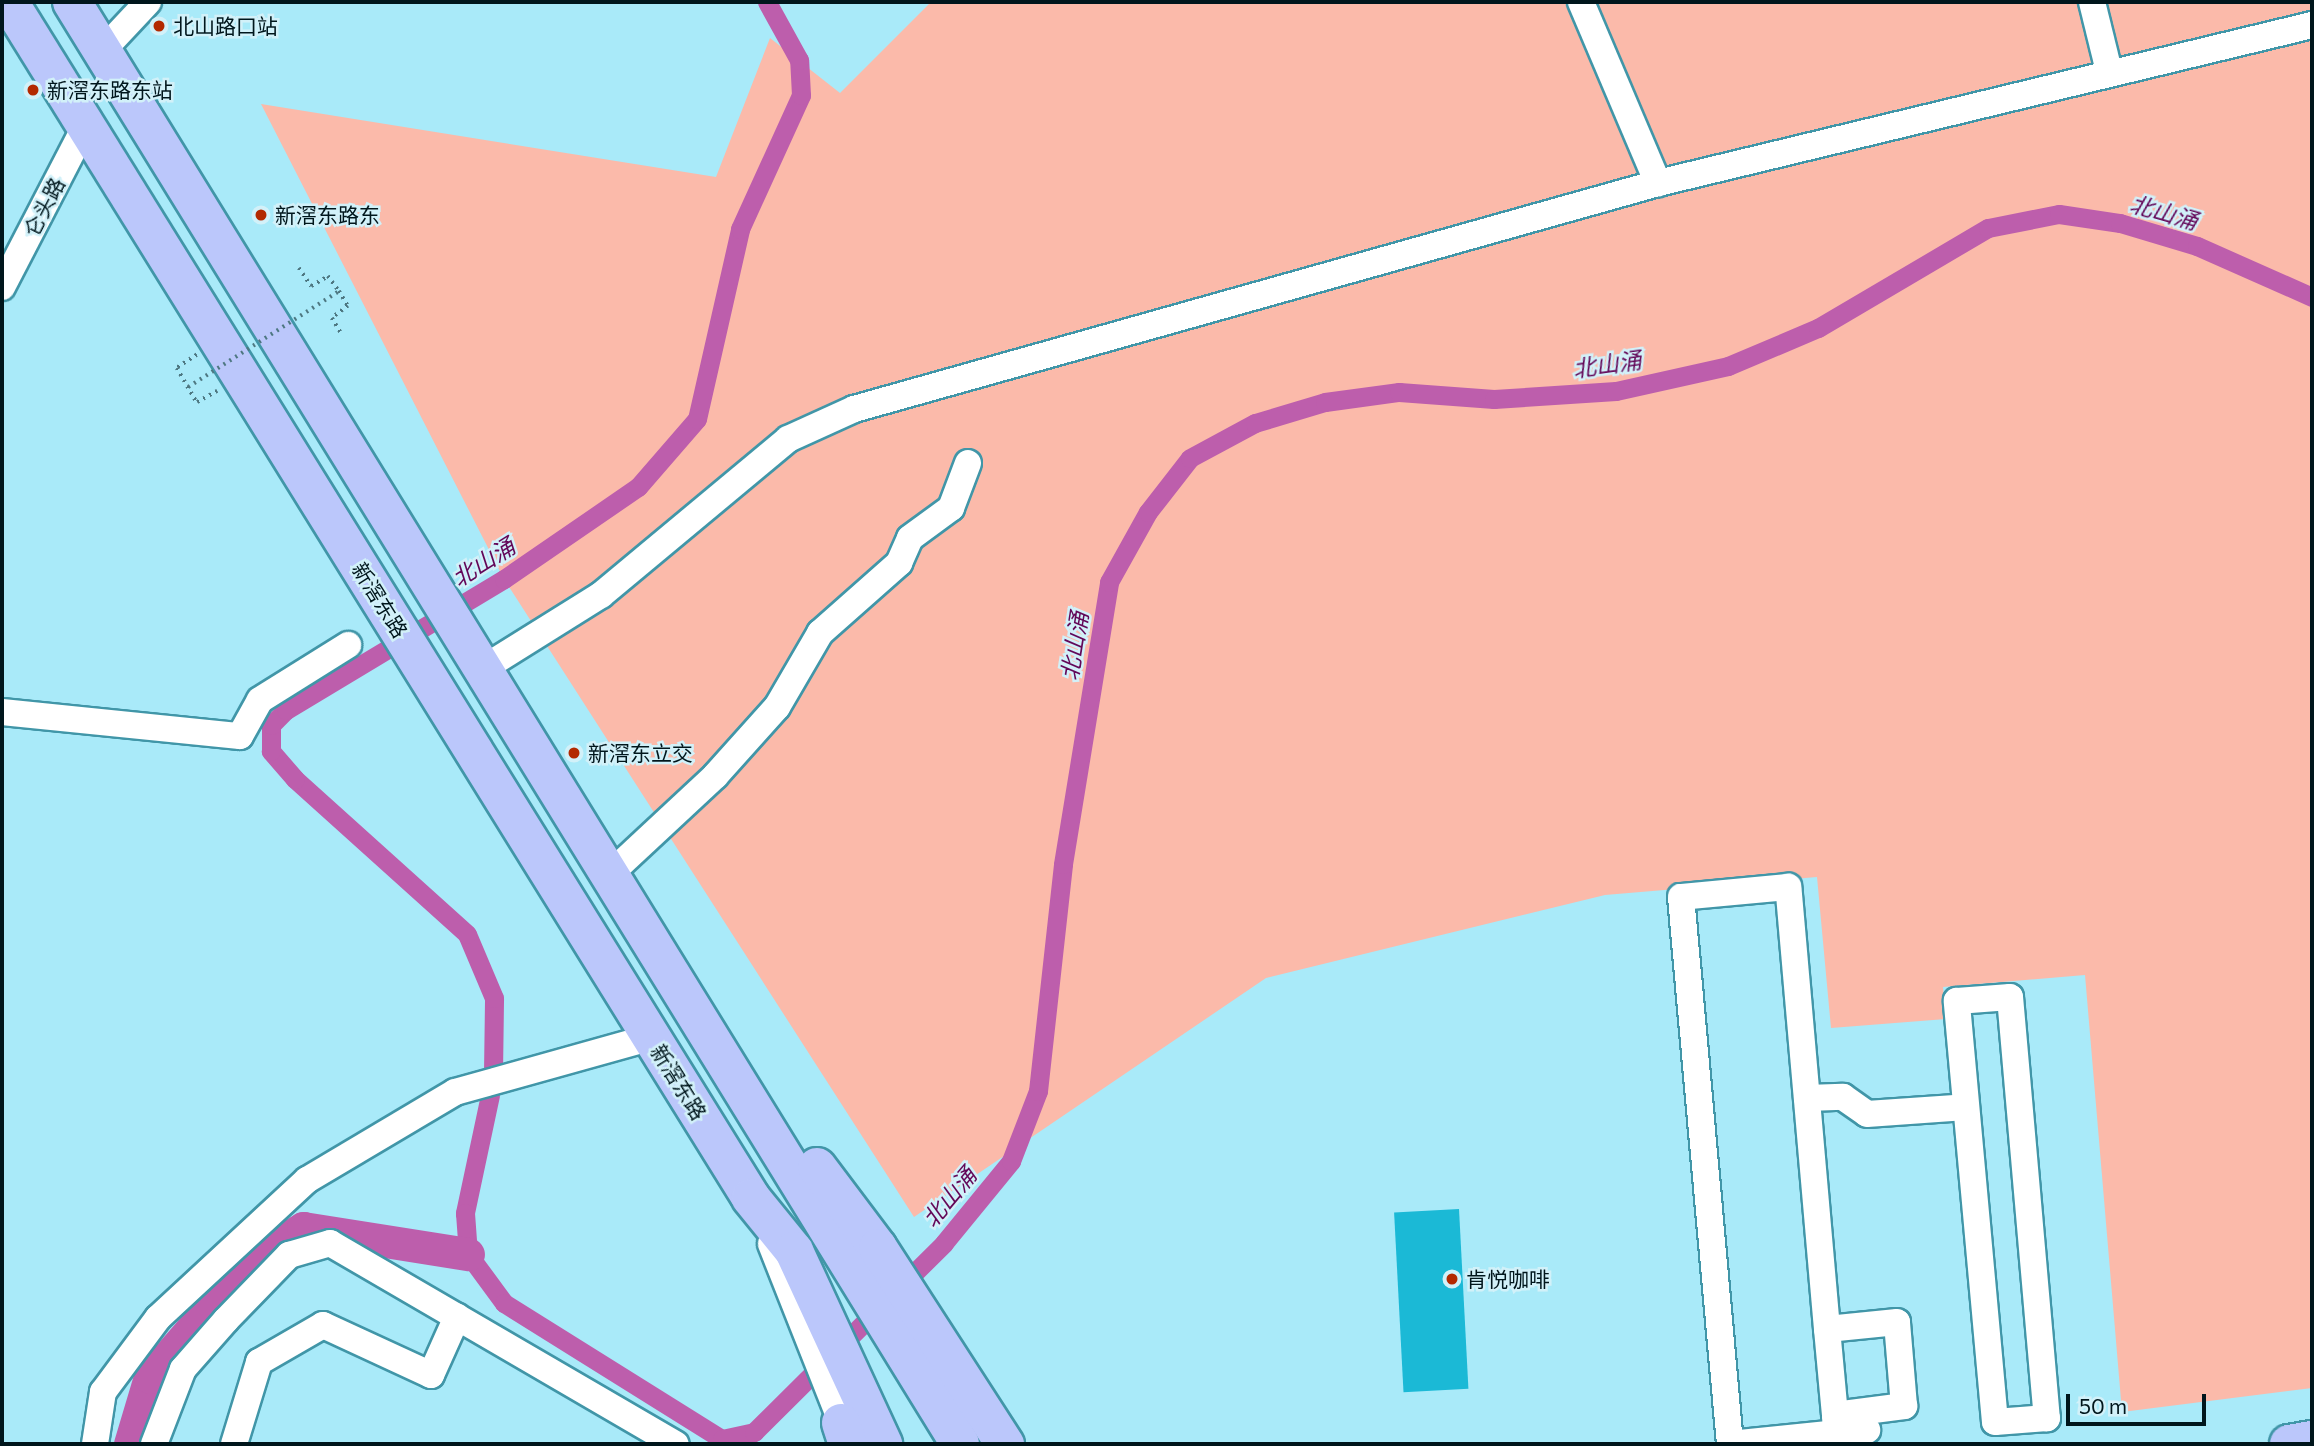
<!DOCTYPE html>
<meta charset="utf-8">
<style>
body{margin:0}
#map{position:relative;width:2314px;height:1446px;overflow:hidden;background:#a9eaf9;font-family:Commissioner,"Noto Sans SC",sans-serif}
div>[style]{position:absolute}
.green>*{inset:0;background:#fbbaaa}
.canal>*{height:19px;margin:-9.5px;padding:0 9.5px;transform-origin:9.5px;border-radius:9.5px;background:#bd5eac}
.river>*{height:33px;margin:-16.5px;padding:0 16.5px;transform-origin:16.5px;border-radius:16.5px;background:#bd5eac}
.building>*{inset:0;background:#1bb9d6;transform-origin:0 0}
.path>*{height:3.5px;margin-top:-1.75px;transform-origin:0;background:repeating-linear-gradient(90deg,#4d7781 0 2px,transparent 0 7px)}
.roads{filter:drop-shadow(2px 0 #4196a8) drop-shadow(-2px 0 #4196a8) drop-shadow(0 2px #4196a8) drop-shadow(0 -2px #4196a8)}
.minor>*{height:26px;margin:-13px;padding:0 13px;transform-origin:13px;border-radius:13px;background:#fff}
.highway>*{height:38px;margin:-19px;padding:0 19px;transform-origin:19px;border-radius:19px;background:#bbc7fb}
.path-bridge>*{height:3.5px;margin-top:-1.75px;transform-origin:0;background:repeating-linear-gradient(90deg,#4d7781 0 2px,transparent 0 7px)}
.dots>*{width:19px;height:19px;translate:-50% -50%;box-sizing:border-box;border:4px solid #d2f1f9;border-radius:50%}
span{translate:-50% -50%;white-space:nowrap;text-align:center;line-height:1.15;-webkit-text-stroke:5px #d2f1f9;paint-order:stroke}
.poi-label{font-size:21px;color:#00161c}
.left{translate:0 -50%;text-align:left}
.street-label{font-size:21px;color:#00161c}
.water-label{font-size:23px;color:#630758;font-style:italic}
.frame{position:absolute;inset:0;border:4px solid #00161c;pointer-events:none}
.scale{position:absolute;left:2066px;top:1394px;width:140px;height:32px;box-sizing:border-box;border:4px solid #00161c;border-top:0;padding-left:9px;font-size:21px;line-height:24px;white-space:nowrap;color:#00161c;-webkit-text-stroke:5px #d2f1f9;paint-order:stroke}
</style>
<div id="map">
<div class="green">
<i style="clip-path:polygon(931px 2px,2312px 2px,2312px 1388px,2122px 1412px,2085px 975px,1943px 987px,1946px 1019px,1831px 1028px,1817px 877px,1605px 895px,1266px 978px,914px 1217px,504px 579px,261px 104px,716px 177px,770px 38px,840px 93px)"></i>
</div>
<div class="canal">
<i style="left:493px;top:1073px;width:75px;rotate:-89.2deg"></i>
<i style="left:494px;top:998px;width:69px;rotate:-112.9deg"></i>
<i style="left:467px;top:934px;width:232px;rotate:-138deg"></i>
<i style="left:295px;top:779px;width:37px;rotate:-131deg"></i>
<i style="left:271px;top:751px;width:26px;rotate:-90deg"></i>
<i style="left:271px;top:725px;width:21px;rotate:-45deg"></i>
<i style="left:286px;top:710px;width:254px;rotate:-31deg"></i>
<i style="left:504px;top:579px;width:163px;rotate:-34.5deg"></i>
<i style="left:638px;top:487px;width:90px;rotate:-49.1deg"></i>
<i style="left:697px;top:419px;width:195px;rotate:-77.2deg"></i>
<i style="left:740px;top:229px;width:147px;rotate:-65.5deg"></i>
<i style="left:801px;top:95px;width:35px;rotate:-93deg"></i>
<i style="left:799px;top:60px;width:66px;rotate:-118.9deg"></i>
<i style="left:490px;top:1095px;width:121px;rotate:102deg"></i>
<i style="left:465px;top:1213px;width:41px;rotate:85.8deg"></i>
<i style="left:468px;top:1254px;width:61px;rotate:53.7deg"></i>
<i style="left:504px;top:1303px;width:257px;rotate:32deg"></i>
<i style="left:722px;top:1439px;width:33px;rotate:-12deg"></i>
<i style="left:754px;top:1432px;width:268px;rotate:-44.8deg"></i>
<i style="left:944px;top:1243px;width:106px;rotate:-50.7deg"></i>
<i style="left:1011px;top:1161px;width:75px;rotate:-68.9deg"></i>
<i style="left:1038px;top:1091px;width:228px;rotate:-83.7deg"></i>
<i style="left:1063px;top:864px;width:286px;rotate:-80.7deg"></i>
<i style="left:1109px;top:582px;width:80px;rotate:-60.9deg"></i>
<i style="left:1148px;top:512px;width:68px;rotate:-52.1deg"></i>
<i style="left:1190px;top:458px;width:74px;rotate:-28.3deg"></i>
<i style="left:1255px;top:423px;width:73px;rotate:-16.7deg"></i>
<i style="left:1325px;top:402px;width:75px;rotate:-7.7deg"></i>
<i style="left:1399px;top:392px;width:95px;rotate:4.2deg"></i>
<i style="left:1494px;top:399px;width:122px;rotate:-3.8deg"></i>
<i style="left:1616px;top:391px;width:115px;rotate:-12.6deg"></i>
<i style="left:1728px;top:366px;width:98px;rotate:-22.9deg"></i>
<i style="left:1818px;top:328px;width:197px;rotate:-30.5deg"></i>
<i style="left:1988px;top:228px;width:72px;rotate:-11.2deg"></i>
<i style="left:2059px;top:214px;width:62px;rotate:8.4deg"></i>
<i style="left:2120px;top:223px;width:80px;rotate:16.6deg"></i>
<i style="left:2197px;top:246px;width:126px;rotate:23.9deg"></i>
</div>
<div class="river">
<i style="left:130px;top:1444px;width:70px;rotate:-73.4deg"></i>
<i style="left:150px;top:1377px;width:157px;rotate:-48.9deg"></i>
<i style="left:253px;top:1259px;width:59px;rotate:-31.8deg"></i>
<i style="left:303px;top:1228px;width:167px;rotate:9deg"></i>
</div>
<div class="building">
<i style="left:1459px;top:1209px;width:180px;height:65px;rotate:87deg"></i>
</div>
<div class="path">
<i style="left:299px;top:268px;width:22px;rotate:56deg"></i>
<i style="left:311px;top:286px;width:20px;rotate:-30deg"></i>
<i style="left:328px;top:276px;width:19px;rotate:54deg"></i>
<i style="left:339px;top:291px;width:17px;rotate:59deg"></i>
<i style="left:348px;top:306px;width:20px;rotate:143deg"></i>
<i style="left:332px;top:318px;width:17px;rotate:59deg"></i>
<i style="left:197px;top:355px;width:24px;rotate:147deg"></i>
<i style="left:177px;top:368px;width:39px;rotate:60deg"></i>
<i style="left:197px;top:402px;width:23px;rotate:-29deg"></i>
</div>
<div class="roads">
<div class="minor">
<i style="left:1581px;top:2px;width:197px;rotate:67deg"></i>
<i style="left:2092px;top:2px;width:71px;rotate:76.2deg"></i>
<i style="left:102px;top:51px;width:67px;rotate:-46.8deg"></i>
<i style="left:2px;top:287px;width:182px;rotate:-62.6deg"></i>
<i style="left:484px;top:668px;width:138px;rotate:-32deg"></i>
<i style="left:601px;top:595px;width:244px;rotate:-39.8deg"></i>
<i style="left:788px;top:439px;width:72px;rotate:-24.4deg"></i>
<i style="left:854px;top:409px;width:835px;rotate:-15.7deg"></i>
<i style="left:1658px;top:183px;width:673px;rotate:-13.58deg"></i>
<i style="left:2px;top:712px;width:239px;rotate:5.8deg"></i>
<i style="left:240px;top:736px;width:41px;rotate:-60.9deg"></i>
<i style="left:260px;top:700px;width:104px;rotate:-32deg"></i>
<i style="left:610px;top:874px;width:144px;rotate:-43deg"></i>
<i style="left:715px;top:776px;width:93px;rotate:-48.1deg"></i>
<i style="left:777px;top:707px;width:86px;rotate:-59.8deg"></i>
<i style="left:820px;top:633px;width:106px;rotate:-41.5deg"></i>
<i style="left:899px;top:563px;width:27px;rotate:-66deg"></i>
<i style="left:910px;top:538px;width:51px;rotate:-36.2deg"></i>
<i style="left:951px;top:508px;width:48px;rotate:-69.3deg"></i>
<i style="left:2010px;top:997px;width:423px;rotate:85deg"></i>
<i style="left:2047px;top:1418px;width:52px;rotate:175.6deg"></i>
<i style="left:1995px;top:1422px;width:423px;rotate:-95.2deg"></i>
<i style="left:1957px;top:1001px;width:53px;rotate:-4.3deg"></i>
<i style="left:1807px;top:1098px;width:36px;rotate:-2deg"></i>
<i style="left:1843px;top:1097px;width:29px;rotate:35deg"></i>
<i style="left:1867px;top:1114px;width:99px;rotate:-4deg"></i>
<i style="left:771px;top:1244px;width:206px;rotate:68.4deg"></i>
<i style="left:1827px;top:1329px;width:444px;rotate:-95deg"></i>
<i style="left:1788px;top:887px;width:107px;rotate:174.7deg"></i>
<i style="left:1681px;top:897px;width:549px;rotate:84.88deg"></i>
<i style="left:1730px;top:1444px;width:138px;rotate:-5.8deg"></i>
<i style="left:1835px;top:1415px;width:70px;rotate:-7.4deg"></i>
<i style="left:1904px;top:1406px;width:84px;rotate:-94.8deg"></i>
<i style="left:1897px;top:1322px;width:70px;rotate:174.3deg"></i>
<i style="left:1827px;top:1329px;width:86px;rotate:84.7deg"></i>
<i style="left:1835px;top:1415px;width:18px;rotate:87deg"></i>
<i style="left:95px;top:1444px;width:53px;rotate:-81.3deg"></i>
<i style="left:103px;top:1392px;width:92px;rotate:-53.4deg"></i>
<i style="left:158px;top:1318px;width:203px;rotate:-42.8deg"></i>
<i style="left:307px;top:1180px;width:172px;rotate:-30.7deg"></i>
<i style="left:455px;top:1092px;width:205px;rotate:-15.6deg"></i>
<i style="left:154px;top:1444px;width:80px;rotate:-68.9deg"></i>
<i style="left:183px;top:1369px;width:65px;rotate:-48.7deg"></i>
<i style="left:226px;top:1320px;width:91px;rotate:-45.9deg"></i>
<i style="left:289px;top:1255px;width:43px;rotate:-16.3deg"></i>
<i style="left:330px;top:1243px;width:400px;rotate:30.2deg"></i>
<i style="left:234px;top:1444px;width:86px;rotate:-73deg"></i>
<i style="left:259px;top:1362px;width:74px;rotate:-30deg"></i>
<i style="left:323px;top:1325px;width:119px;rotate:24.8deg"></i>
<i style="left:431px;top:1375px;width:64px;rotate:-65.9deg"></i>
</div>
<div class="highway">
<i style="left:9px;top:2px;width:1407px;rotate:58.18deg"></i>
<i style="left:751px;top:1198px;width:68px;rotate:50.9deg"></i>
<i style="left:794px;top:1251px;width:213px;rotate:65.2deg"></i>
<i style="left:72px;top:2px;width:1693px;rotate:58.37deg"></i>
<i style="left:817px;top:1167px;width:101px;rotate:53deg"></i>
<i style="left:878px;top:1248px;width:234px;rotate:57.1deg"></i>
<i style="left:841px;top:1423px;width:22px;rotate:72deg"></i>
<i style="left:2289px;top:1444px;width:23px;rotate:-10deg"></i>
</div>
</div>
<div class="path-bridge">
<i style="left:188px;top:387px;width:179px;rotate:-32.4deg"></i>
</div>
<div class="dots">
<i style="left:159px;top:26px;background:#b32900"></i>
<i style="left:33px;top:90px;background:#b32900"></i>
<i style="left:261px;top:215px;background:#b32900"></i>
<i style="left:574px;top:753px;background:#b32900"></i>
<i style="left:1452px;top:1279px;background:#b32900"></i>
</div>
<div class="poi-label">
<span class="left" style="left:173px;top:26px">北山路口站</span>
<span class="left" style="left:47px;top:90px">新滘东路东站</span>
<span class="left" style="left:275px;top:215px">新滘东路东</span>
<span class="left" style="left:588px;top:753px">新滘东立交</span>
<span class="left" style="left:1466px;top:1279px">肯悦咖啡</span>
</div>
<div class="street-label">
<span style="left:44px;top:207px;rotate:-63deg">仑头路</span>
<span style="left:380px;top:600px;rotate:58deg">新滘东路</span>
<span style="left:679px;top:1082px;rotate:58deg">新滘东路</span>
</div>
<div class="water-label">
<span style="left:2164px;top:212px;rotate:16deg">北山涌</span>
<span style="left:1607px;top:364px;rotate:-8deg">北山涌</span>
<span style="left:483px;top:562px;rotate:-32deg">北山涌</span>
<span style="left:1074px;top:646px;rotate:-81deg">北山涌</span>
<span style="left:949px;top:1197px;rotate:-50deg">北山涌</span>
</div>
<div class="frame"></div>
<div class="scale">50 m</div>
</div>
